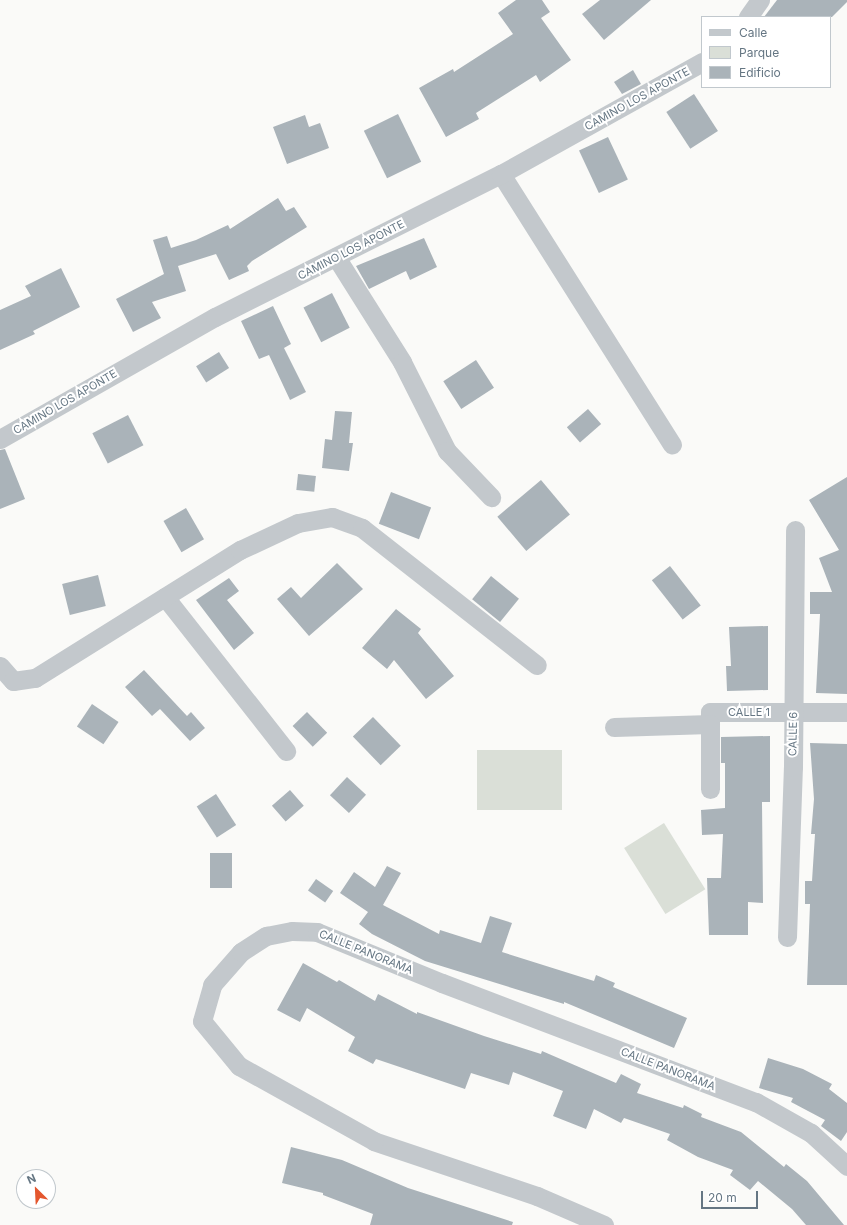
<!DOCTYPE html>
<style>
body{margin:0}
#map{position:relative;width:847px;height:1225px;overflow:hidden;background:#fafaf8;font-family:Inter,sans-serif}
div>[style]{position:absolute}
.green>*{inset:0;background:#dadfd7;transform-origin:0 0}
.building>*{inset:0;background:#aab3b9;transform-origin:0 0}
.minor>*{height:19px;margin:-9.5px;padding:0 9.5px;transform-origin:9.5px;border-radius:9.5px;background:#c3c8cc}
span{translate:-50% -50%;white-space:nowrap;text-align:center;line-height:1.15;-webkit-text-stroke:4px #fff;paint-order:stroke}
.street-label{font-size:11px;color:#657683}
.legend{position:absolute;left:701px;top:16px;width:130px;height:72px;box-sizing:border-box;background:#fff;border:1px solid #c1c8cd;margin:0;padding:5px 7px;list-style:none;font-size:12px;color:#657683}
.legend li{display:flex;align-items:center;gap:8px;height:20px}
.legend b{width:20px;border:1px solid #c1c8cd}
.north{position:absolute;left:16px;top:1169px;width:40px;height:40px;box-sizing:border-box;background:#fff;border:1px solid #c1c8cd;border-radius:50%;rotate:336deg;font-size:11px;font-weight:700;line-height:16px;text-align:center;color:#657683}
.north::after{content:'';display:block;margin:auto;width:14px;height:18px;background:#e4572e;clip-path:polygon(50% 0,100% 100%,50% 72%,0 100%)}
.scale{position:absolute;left:701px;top:1191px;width:57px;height:18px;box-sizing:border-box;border:2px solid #657683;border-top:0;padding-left:5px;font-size:12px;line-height:14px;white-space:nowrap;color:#657683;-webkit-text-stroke:3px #fff;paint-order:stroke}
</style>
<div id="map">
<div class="green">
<i style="left:477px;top:750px;width:85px;height:60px"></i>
<i style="left:664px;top:823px;width:78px;height:47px;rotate:58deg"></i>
</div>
<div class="building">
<i style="clip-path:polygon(516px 0,542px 0,550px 12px,541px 18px,571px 60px,540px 82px,536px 75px,476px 113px,479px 119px,446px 137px,419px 88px,453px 69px,454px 72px,513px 34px,498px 13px)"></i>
<i style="clip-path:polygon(600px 0,651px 0,604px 40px,582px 14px)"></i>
<i style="clip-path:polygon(777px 0,847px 0,847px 2px,832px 17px,764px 17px)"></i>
<i style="clip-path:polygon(633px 70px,641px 84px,622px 94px,614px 82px)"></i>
<i style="left:694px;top:94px;width:44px;height:33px;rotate:57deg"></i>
<i style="left:398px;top:114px;width:53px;height:38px;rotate:64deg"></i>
<i style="clip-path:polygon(305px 115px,309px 127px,320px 123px,329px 148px,287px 164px,273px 127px)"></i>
<i style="left:608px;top:137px;width:47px;height:32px;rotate:65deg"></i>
<i style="clip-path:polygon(278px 198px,286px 211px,294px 207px,307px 227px,252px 261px,247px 266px,249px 271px,229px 280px,216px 254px,178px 266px,186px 291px,152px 302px,161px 318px,133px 332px,116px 299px,164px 274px,153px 240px,167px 236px,171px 248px,196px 240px,228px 225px,230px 229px)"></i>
<i style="clip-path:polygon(424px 238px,437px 267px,410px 280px,406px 271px,369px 289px,356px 266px)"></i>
<i style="clip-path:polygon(61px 268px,80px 307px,33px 331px,35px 334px,0 350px,0 310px,31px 296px,25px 286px)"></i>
<i style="left:332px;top:293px;width:39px;height:32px;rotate:63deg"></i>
<i style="clip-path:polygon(273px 306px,291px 344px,284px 348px,306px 392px,290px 400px,269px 355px,259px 359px,241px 321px)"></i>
<i style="left:219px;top:352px;width:19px;height:27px;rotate:58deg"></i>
<i style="left:476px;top:360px;width:33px;height:39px;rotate:57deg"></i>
<i style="left:588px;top:409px;width:20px;height:28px;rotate:49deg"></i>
<i style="clip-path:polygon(335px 411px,352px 412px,349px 443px,353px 443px,349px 471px,322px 468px,325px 439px,332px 440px)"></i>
<i style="left:128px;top:415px;width:34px;height:40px;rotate:63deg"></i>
<i style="clip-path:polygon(5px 449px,25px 499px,0 509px,0 450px)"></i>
<i style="left:298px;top:474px;width:18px;height:16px;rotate:6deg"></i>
<i style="clip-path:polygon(847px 477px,847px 694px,816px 693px,820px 614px,810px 614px,810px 592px,832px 592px,819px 558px,839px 550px,809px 500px)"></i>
<i style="left:541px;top:480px;width:45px;height:57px;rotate:50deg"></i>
<i style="left:391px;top:492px;width:43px;height:34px;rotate:21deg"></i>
<i style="left:186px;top:508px;width:36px;height:26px;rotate:60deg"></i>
<i style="clip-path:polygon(337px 563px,363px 589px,309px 636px,277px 599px,291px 587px,301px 598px)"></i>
<i style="left:670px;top:566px;width:50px;height:23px;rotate:52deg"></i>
<i style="left:98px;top:575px;width:32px;height:37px;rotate:76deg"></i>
<i style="left:491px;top:576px;width:36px;height:30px;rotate:39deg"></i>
<i style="clip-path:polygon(229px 578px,239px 591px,227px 600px,254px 633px,234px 650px,196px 600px)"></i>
<i style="clip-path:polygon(396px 609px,421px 629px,418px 633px,454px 676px,426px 699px,394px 660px,387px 669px,362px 648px)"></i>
<i style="clip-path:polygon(768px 626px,768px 690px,727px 691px,726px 666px,731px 666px,729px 627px)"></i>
<i style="clip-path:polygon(144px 670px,187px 716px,191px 712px,205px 728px,190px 741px,160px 709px,152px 716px,125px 687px)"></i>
<i style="left:92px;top:704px;width:32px;height:27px;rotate:34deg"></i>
<i style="left:307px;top:712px;width:29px;height:20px;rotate:46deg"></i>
<i style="left:373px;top:717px;width:40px;height:28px;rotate:46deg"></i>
<i style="clip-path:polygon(770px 736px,770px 802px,762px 802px,763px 903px,748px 902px,748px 935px,709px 935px,707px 878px,721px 878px,723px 834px,702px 835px,701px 810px,725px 808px,725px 763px,721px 763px,721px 737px)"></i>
<i style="clip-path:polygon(810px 743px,847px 744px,847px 985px,807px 985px,810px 904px,805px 904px,805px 881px,812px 881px,815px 834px,811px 834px,814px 799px)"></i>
<i style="left:347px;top:777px;width:26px;height:25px;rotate:43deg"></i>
<i style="left:290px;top:790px;width:21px;height:24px;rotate:49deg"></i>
<i style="left:216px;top:794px;width:37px;height:23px;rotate:57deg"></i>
<i style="left:210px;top:853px;width:22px;height:35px"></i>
<i style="clip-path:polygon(387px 866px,401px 873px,383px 905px,439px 934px,440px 930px,481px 943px,490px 916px,512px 923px,502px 952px,594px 981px,596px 975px,615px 983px,613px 987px,687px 1018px,674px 1048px,564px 1002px,564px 1004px,425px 961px,372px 934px,359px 924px,368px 912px,340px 893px,354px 872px,375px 887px)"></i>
<i style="left:316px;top:879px;width:21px;height:14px;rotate:35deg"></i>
<i style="clip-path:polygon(303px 963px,337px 982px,339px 980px,375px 1001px,378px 994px,417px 1014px,417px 1012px,484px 1036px,541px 1054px,542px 1051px,616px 1083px,621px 1074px,641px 1084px,637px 1093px,683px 1108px,684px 1105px,702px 1114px,701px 1117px,741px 1132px,784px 1167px,786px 1164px,807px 1181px,844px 1225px,806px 1225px,792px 1209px,758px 1181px,750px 1190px,730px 1175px,733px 1170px,698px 1157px,667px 1140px,670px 1134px,624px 1118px,621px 1123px,594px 1109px,586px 1129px,553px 1116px,563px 1091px,513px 1072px,509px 1085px,471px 1073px,465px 1089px,376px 1059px,373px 1064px,348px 1051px,355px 1037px,307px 1008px,300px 1022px,277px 1010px)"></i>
<i style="clip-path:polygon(768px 1058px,803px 1069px,832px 1084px,829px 1089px,847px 1103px,847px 1132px,841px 1141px,821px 1126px,825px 1120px,791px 1102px,793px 1098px,759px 1088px)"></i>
<i style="clip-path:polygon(291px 1147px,342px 1160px,408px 1188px,513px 1222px,512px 1225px,370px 1225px,373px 1214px,323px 1195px,323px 1193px,282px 1183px)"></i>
</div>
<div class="minor">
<i style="left:748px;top:17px;width:21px;rotate:-55deg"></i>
<i style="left:501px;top:174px;width:320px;rotate:57.7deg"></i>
<i style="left:336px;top:257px;width:124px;rotate:57.8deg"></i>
<i style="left:402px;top:362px;width:100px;rotate:63.2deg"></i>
<i style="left:447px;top:451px;width:64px;rotate:46.3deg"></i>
<i style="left:0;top:439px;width:247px;rotate:-29.6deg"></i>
<i style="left:215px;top:317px;width:320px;rotate:-26.6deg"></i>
<i style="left:501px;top:174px;width:230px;rotate:-29.1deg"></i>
<i style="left:165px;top:597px;width:196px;rotate:51.8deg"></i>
<i style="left:0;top:666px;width:20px;rotate:49deg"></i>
<i style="left:13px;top:681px;width:22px;rotate:-8deg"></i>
<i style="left:35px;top:678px;width:242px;rotate:-32deg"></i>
<i style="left:240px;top:550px;width:64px;rotate:-25deg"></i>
<i style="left:298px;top:523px;width:35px;rotate:-10deg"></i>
<i style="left:332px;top:517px;width:32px;rotate:20deg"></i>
<i style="left:362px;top:528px;width:222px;rotate:38.1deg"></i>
<i style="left:710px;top:724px;width:12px;rotate:-90deg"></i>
<i style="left:710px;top:712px;width:137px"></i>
<i style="left:614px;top:727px;width:96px;rotate:-1.8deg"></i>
<i style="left:710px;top:724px;width:65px;rotate:90deg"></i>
<i style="left:787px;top:937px;width:170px;rotate:-88deg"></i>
<i style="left:793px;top:767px;width:237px;rotate:-89.5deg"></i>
<i style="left:604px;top:1225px;width:73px;rotate:-156.6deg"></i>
<i style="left:537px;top:1196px;width:172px;rotate:-161.4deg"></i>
<i style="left:374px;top:1141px;width:154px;rotate:-150.9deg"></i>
<i style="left:239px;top:1066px;width:58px;rotate:-129.4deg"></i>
<i style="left:202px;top:1021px;width:37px;rotate:-74deg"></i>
<i style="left:212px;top:985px;width:44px;rotate:-48.7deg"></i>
<i style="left:241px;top:952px;width:30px;rotate:-33deg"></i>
<i style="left:266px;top:936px;width:26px;rotate:-11deg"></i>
<i style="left:292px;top:931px;width:25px;rotate:2deg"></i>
<i style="left:317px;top:932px;width:135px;rotate:22.2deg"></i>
<i style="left:442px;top:983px;width:336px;rotate:20.8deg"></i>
<i style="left:756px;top:1102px;width:63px;rotate:29.4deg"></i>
<i style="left:811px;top:1133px;width:49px;rotate:42.5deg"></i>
</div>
<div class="street-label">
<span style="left:637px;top:99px;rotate:-29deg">CAMINO LOS APONTE</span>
<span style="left:351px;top:250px;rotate:-27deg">CAMINO LOS APONTE</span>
<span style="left:65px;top:402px;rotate:-30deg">CAMINO LOS APONTE</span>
<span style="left:749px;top:712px">CALLE 1</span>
<span style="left:793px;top:734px;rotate:-89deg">CALLE 6</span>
<span style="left:366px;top:952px;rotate:22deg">CALLE PANORAMA</span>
<span style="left:668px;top:1069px;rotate:21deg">CALLE PANORAMA</span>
</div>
<ul class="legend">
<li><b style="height:5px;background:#c3c8cc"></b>Calle</li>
<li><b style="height:11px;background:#dadfd7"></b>Parque</li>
<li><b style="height:11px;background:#aab3b9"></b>Edificio</li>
</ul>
<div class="north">N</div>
<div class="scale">20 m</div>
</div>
